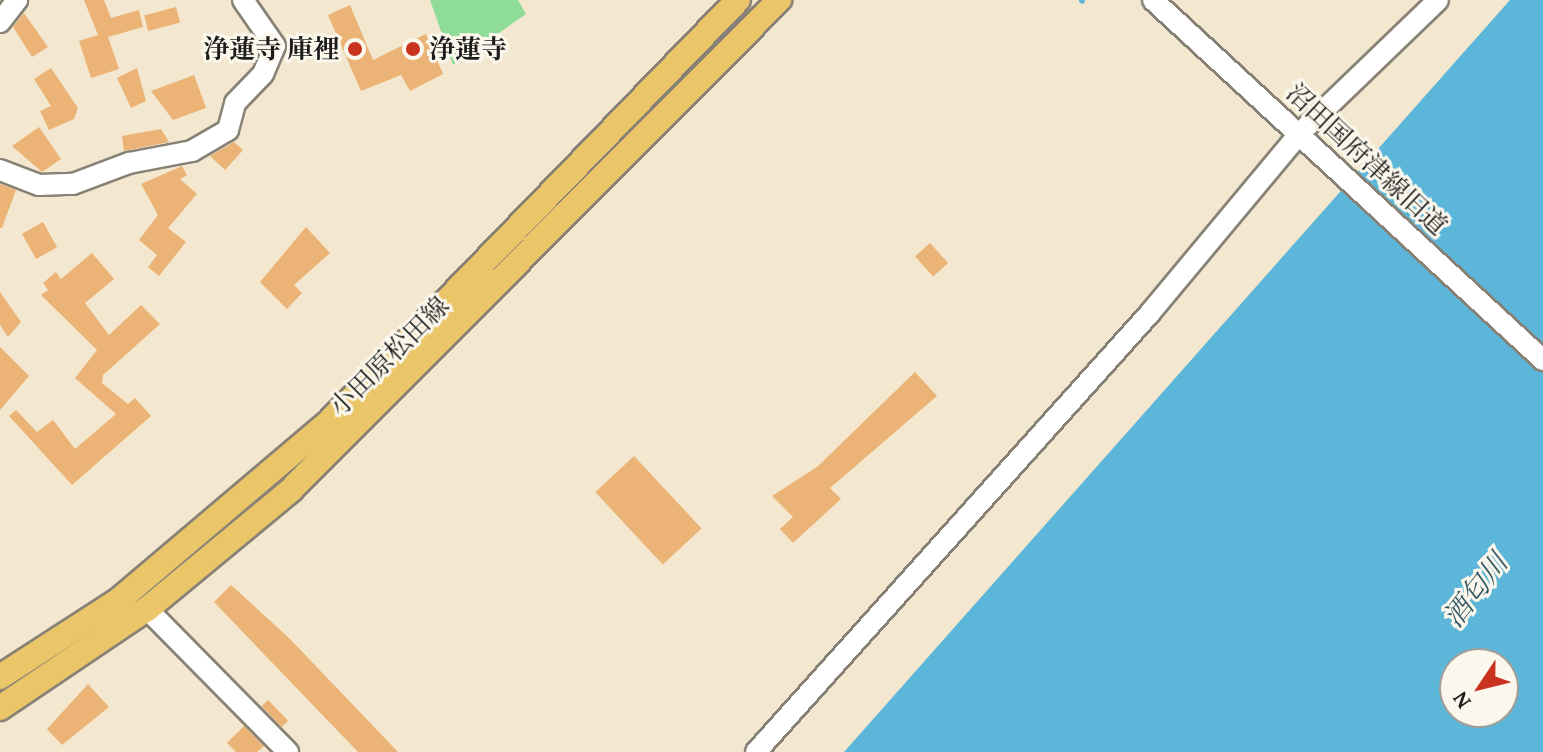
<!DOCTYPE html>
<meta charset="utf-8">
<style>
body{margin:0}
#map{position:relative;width:1543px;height:752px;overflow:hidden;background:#f3e8cf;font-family:"Gentium Book Plus","Noto Serif JP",serif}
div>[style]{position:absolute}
.green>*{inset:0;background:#8fdb98}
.water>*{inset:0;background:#5bb6d9}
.stream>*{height:5px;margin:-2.5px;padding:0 2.5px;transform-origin:2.5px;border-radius:2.5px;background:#5bb6d9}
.building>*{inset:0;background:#ebb375;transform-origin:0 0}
.roads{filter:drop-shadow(2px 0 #888276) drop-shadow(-2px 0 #888276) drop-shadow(0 2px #888276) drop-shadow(0 -2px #888276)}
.minor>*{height:20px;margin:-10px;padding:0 10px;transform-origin:10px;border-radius:10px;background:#fff}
.major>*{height:24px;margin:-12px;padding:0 12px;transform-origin:12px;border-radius:12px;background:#ebc669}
.dots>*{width:22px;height:22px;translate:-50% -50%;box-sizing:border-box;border:4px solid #fbf7ec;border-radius:50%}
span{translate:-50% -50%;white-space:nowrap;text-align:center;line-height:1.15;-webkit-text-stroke:6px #fbf7ec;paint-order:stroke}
.poi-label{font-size:26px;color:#1c1c1c;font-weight:700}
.right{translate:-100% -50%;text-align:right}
.left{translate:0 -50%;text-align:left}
.street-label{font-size:26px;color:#1c1c1c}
.water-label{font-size:28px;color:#355a68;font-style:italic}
.north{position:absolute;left:1439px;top:648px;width:80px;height:80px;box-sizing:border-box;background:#fbf7ec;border:2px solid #a29f99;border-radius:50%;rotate:235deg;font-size:22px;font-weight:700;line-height:32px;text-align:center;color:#1c1c1c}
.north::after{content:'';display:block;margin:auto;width:28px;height:36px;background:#c8321e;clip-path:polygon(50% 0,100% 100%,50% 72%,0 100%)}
</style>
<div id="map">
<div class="green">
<i style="clip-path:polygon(430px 0,518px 0,526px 14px,453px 65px)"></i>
</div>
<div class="water">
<i style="clip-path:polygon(evenodd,1510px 0,1543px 0,1543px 752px,844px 752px,1510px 0,1455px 664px,1503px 664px,1503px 712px,1455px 712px,1455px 664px)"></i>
</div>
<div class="stream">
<i style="left:1081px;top:0;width:1px;rotate:45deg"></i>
</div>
<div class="building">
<i style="clip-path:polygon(84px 0,104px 0,111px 18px,139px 10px,143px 27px,108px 37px,119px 69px,91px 78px,79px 41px,98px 35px)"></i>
<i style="clip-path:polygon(350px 5px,373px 60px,426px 34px,443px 74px,410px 91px,401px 75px,361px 91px,328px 15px)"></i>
<i style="left:176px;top:7px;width:16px;height:33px;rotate:75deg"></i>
<i style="clip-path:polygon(24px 13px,48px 47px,32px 57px,13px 27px)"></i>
<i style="clip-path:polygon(51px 68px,78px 108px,74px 119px,49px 130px,40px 111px,51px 106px,34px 79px)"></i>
<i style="clip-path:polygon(137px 68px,146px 101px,131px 108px,117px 78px)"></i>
<i style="clip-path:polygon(194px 75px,206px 108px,173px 120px,151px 91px)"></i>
<i style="clip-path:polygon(39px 127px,61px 159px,42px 172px,12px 146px)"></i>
<i style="clip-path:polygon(161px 129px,169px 142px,124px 151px,122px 136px)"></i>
<i style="clip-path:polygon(234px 142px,243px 150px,225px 170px,210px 156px)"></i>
<i style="clip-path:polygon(182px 166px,187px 175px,180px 179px,197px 194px,168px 228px,186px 242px,159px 276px,148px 267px,157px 255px,139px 240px,158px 215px,141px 184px)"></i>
<i style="clip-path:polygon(0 184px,16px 190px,2px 228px,0 228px)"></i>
<i style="left:43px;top:222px;width:29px;height:24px;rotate:61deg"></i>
<i style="clip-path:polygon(306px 227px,330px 253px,294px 285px,302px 293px,287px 309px,260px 282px)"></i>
<i style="left:930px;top:243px;width:27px;height:20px;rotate:48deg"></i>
<i style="clip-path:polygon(92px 253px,114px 279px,85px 303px,109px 335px,141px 305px,160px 324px,103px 375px,102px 383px,128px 404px,135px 398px,151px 416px,72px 485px,9px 416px,16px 410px,37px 432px,53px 420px,75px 449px,116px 414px,75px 378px,97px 350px,41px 295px,48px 290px,43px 283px,56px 272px,61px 279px)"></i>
<i style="clip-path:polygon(0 292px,21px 322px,8px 337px,0 325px)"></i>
<i style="clip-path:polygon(0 347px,29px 376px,0 410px)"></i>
<i style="clip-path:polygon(915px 372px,937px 396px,830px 488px,841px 499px,793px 543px,780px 529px,793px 517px,772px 496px,817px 467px)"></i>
<i style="left:634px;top:456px;width:99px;height:53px;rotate:47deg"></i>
<i style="clip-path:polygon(231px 585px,289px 638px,398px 752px,358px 752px,214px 602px)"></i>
<i style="clip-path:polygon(88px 684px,109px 707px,62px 745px,47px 729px)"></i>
<i style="left:268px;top:700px;width:29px;height:9px;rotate:46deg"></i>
<i style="clip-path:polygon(244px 726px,264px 746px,257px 752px,236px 752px,227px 743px)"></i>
</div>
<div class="roads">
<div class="minor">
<i style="left:1153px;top:0;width:531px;rotate:42.71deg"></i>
<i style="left:0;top:22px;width:28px;rotate:-52deg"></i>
<i style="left:0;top:170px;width:42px;rotate:21deg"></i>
<i style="left:39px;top:185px;width:34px;rotate:-2deg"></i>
<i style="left:73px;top:184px;width:60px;rotate:-20.6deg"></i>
<i style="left:129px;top:163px;width:64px;rotate:-10.8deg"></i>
<i style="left:192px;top:151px;width:42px;rotate:-30.3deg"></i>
<i style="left:228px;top:130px;width:28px;rotate:-75deg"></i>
<i style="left:235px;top:103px;width:40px;rotate:-46deg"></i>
<i style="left:263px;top:74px;width:30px;rotate:-67deg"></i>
<i style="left:275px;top:46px;width:56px;rotate:-124.8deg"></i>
<i style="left:147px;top:609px;width:201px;rotate:45.4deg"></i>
<i style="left:756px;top:752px;width:590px;rotate:-48.09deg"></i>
<i style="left:1150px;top:313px;width:236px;rotate:-50.2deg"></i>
<i style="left:1301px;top:132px;width:190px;rotate:-43.9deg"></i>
</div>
<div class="major">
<i style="left:0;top:677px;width:142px;rotate:-32.9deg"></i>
<i style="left:119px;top:600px;width:277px;rotate:-40.3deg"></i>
<i style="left:330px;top:421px;width:586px;rotate:-45.9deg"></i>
<i style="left:0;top:708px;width:177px;rotate:-34deg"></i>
<i style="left:147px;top:609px;width:187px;rotate:-39.6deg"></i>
<i style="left:291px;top:490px;width:692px;rotate:-45.12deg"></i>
</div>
</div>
<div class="dots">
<i style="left:355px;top:49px;background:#c8321e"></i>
<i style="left:413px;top:49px;background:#c8321e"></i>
</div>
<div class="poi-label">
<span class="right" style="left:339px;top:49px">浄蓮寺 庫裡</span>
<span class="left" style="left:429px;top:49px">浄蓮寺</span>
</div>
<div class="street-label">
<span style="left:1367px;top:159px;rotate:43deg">沼田国府津線旧道</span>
<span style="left:389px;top:356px;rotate:-45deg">小田原松田線</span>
</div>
<div class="water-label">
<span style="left:1475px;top:590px;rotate:-52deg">酒匂川</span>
</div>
<div class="north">N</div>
</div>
